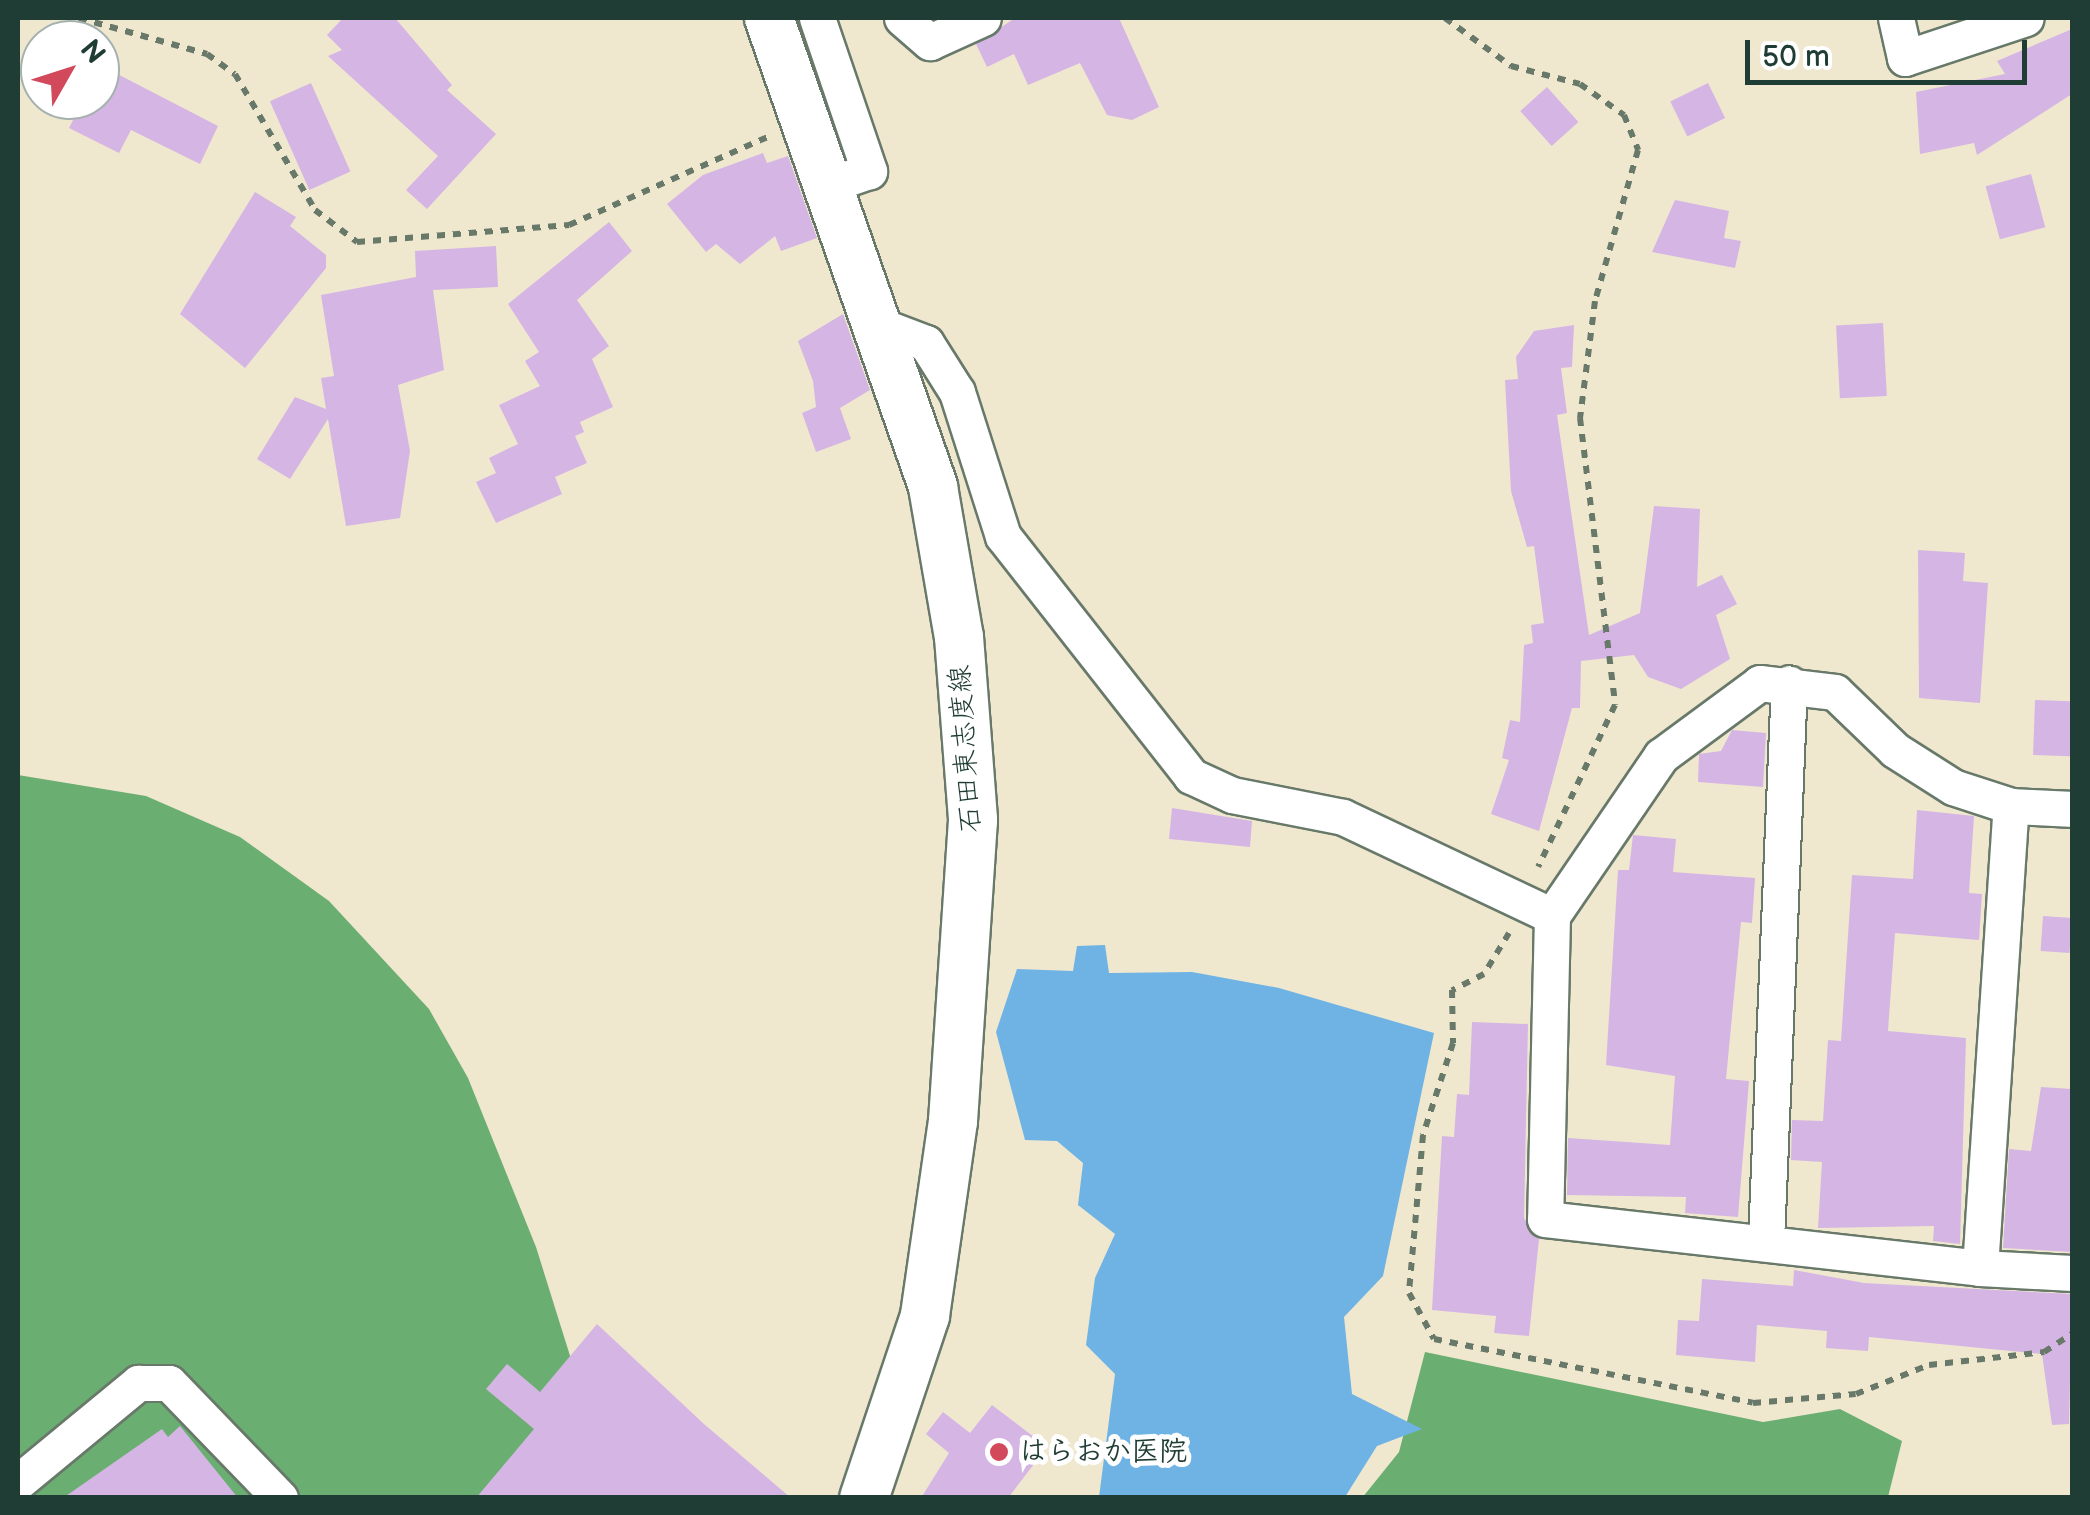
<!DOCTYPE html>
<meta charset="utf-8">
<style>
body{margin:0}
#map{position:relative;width:2090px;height:1515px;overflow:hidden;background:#efe8cf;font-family:"Balsamiq Sans","Klee One",sans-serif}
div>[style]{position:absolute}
.forest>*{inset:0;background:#6bae72}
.water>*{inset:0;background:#6fb3e5}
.building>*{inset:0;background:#d5b5e4;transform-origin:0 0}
.path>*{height:6px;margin-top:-3px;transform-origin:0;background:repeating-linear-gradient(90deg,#68796a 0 8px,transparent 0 16px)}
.roads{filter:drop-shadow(2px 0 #68796a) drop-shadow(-2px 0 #68796a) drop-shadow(0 2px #68796a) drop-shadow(0 -2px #68796a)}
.minor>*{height:35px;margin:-17.5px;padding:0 17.5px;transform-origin:17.5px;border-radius:17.5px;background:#fff}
.secondary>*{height:48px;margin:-24px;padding:0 24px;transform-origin:24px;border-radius:24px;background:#fff}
.dots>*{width:28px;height:28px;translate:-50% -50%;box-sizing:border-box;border:5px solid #fff;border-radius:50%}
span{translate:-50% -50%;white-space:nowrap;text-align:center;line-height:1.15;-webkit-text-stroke:10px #fff;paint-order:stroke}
.street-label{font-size:28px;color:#1f3d34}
.poi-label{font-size:28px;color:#1f3d34;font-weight:700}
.left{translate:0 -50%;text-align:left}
.frame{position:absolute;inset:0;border:20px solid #1f3d34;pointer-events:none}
.north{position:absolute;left:20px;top:20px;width:100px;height:100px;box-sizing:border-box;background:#fff;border:2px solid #a5b1ae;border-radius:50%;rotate:51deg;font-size:28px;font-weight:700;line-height:40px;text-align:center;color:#1f3d34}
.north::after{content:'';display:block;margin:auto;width:35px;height:45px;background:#d1495b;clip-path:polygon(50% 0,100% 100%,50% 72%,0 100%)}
.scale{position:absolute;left:1745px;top:40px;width:282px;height:45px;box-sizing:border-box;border:5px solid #1f3d34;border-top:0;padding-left:12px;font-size:30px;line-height:35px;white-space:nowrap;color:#1f3d34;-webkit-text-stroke:8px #fff;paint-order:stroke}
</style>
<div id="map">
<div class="forest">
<i style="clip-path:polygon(18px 775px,146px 796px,240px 837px,329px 901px,429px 1009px,468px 1078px,536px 1247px,576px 1375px,594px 1497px,18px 1498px)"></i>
<i style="clip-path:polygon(1425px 1352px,1763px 1422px,1840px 1409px,1902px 1441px,1888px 1497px,1362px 1498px,1399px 1452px)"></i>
</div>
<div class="water">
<i style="clip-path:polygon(1105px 945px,1109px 973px,1192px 972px,1279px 988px,1434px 1033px,1383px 1276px,1344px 1317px,1352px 1394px,1422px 1429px,1377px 1446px,1345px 1497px,1099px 1497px,1115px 1374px,1086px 1345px,1095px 1278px,1115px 1234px,1078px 1205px,1083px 1163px,1057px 1141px,1025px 1140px,996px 1032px,1017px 969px,1073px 971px,1077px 946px)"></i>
</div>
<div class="building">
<i style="clip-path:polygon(343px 18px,395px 18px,452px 85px,447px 90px,496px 134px,427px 209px,406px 190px,438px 156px,328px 56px,342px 50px,327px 35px)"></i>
<i style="clip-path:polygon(1015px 18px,1119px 18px,1159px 107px,1132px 120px,1107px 115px,1080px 63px,1028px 85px,1014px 54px,987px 67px,976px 44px)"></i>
<i style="clip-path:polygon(2072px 29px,2072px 94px,1977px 155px,1974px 143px,1920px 154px,1916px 92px,2005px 74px,1997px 61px)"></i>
<i style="clip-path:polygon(100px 65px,218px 126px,200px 164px,131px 130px,119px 153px,69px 128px,83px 100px,100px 100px)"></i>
<i style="left:311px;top:83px;width:97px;height:45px;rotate:66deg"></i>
<i style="left:1708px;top:83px;width:39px;height:42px;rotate:64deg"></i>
<i style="left:1547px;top:87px;width:47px;height:36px;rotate:48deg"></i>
<i style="clip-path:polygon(763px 153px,767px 163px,788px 156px,817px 238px,781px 251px,775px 236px,740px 264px,716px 244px,706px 252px,667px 204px,703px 175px)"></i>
<i style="left:2031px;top:174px;width:55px;height:47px;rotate:75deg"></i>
<i style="clip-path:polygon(255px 192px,296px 217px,290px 226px,326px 255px,326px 268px,245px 368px,180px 314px)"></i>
<i style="clip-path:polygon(1675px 200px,1729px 211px,1724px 238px,1741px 241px,1735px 268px,1652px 252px)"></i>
<i style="clip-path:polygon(609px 222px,632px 251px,577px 300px,609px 346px,592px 359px,613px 407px,580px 422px,584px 432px,575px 436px,587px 463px,555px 477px,562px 494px,496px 523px,476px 482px,496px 473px,489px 458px,518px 444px,499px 405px,540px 386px,525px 361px,539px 352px,508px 304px)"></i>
<i style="clip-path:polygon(496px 246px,498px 287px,433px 290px,444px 370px,398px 385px,410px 451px,400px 518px,346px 526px,328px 419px,290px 479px,257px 459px,295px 397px,326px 409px,321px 378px,334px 376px,321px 295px,416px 277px,415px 251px)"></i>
<i style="clip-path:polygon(843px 314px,870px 390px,840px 408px,851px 439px,816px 452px,802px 413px,816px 407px,813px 381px,798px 341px)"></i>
<i style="left:1883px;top:323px;width:73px;height:47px;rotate:87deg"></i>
<i style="clip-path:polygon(1574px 325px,1572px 367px,1561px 368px,1567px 413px,1557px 415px,1589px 635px,1640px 613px,1654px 506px,1700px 509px,1697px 587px,1722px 575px,1737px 604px,1716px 615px,1730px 659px,1681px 689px,1648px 677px,1634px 655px,1581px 661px,1580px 708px,1572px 708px,1539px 831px,1491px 814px,1509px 760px,1502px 758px,1510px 720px,1520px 722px,1524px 645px,1533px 643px,1531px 625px,1544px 623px,1534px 546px,1527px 547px,1511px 491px,1505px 380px,1518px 379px,1516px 357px,1534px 331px)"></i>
<i style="clip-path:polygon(1918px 550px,1965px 553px,1963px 581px,1988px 583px,1980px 703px,1919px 698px)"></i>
<i style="left:2035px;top:700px;width:37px;height:55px;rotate:2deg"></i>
<i style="clip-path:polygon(1732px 730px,1766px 733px,1763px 787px,1698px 782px,1699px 754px,1721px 751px)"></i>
<i style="clip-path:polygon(1172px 808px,1252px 821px,1250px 847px,1169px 839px)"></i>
<i style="clip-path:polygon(1917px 810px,1974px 816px,1969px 893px,1982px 894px,1979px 940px,1895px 933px,1888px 1031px,1966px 1038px,1960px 1244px,1933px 1241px,1934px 1226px,1818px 1228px,1822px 1162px,1791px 1160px,1792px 1120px,1823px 1121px,1828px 1040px,1841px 1041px,1852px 875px,1913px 879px)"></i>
<i style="clip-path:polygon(1633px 835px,1676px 839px,1673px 872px,1755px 878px,1752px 923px,1741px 922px,1726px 1079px,1749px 1081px,1738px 1217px,1685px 1213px,1686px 1197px,1567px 1195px,1568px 1138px,1670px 1145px,1675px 1076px,1606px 1065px,1618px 870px,1629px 870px)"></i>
<i style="left:2043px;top:916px;width:29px;height:35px;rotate:4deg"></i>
<i style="clip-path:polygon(1472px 1022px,1528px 1024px,1524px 1218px,1539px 1239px,1529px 1336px,1494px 1333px,1496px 1316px,1432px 1310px,1442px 1136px,1454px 1137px,1457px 1094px,1469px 1095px)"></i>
<i style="clip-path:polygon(2041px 1087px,2072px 1089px,2072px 1252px,2003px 1248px,2009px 1149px,2031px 1151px)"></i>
<i style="clip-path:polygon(1794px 1270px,1864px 1283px,2072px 1294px,2069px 1424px,2052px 1425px,2042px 1354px,1869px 1337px,1868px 1351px,1826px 1348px,1827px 1331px,1757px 1325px,1755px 1362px,1676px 1355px,1678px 1320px,1699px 1321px,1702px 1279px,1793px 1286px)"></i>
<i style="clip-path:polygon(597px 1324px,704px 1424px,791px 1498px,476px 1498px,534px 1429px,486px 1389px,507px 1364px,540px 1392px)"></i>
<i style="clip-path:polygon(992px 1405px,1047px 1447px,1008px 1498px,921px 1498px,949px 1453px,926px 1434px,943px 1412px,970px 1433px)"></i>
<i style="clip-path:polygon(180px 1426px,238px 1498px,63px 1498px,162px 1429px,168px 1437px)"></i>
</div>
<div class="path">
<i style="left:79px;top:18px;width:133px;rotate:15.7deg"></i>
<i style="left:207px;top:54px;width:34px;rotate:36deg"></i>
<i style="left:235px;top:74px;width:158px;rotate:59.5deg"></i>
<i style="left:315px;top:210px;width:53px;rotate:37.3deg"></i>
<i style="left:357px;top:242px;width:213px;rotate:-4.6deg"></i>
<i style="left:569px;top:225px;width:218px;rotate:-23.9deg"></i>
<i style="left:1445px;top:18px;width:82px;rotate:36deg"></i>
<i style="left:1511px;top:66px;width:71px;rotate:14.6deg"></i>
<i style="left:1580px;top:84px;width:54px;rotate:35.2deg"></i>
<i style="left:1624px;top:115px;width:38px;rotate:68deg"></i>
<i style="left:1638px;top:150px;width:157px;rotate:105.9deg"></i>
<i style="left:1595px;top:301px;width:118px;rotate:97.3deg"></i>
<i style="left:1580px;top:418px;width:289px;rotate:83deg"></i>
<i style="left:1615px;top:705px;width:179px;rotate:115.4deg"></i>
<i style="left:1509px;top:933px;width:48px;rotate:121.4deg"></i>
<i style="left:1484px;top:974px;width:36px;rotate:153deg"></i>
<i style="left:1452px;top:990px;width:53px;rotate:88.9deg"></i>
<i style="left:1453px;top:1043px;width:97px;rotate:108.1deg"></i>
<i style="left:1423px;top:1135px;width:159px;rotate:95.1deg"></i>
<i style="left:1409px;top:1293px;width:52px;rotate:61.5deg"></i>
<i style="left:1434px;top:1339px;width:325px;rotate:11.3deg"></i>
<i style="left:1753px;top:1403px;width:103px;rotate:-5deg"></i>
<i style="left:1856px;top:1394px;width:79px;rotate:-21.7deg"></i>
<i style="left:1929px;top:1365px;width:116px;rotate:-6.4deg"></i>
<i style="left:2044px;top:1352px;width:33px;rotate:-33deg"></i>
</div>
<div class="roads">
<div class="minor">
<i style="left:817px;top:18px;width:162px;rotate:71.2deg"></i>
<i style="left:869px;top:171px;width:39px;rotate:161deg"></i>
<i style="left:902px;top:18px;width:37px;rotate:41deg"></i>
<i style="left:930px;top:42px;width:58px;rotate:-24.4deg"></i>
<i style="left:1896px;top:18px;width:41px;rotate:77.3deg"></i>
<i style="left:1905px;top:58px;width:127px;rotate:-18.3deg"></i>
<i style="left:884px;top:327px;width:45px;rotate:20.9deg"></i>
<i style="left:926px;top:343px;width:58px;rotate:57.7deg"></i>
<i style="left:957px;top:392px;width:151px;rotate:72.3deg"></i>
<i style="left:1003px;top:536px;width:305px;rotate:51.9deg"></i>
<i style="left:1191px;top:776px;width:45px;rotate:24.9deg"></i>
<i style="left:1232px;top:795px;width:113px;rotate:11.2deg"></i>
<i style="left:1343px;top:817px;width:231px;rotate:25.3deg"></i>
<i style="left:2011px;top:806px;width:61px;rotate:2.8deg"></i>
<i style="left:1766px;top:1240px;width:557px;rotate:-87.64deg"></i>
<i style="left:1980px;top:1268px;width:463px;rotate:-86.2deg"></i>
<i style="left:2011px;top:806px;width:61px;rotate:-161.9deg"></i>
<i style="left:1953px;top:787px;width:69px;rotate:-147.5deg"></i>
<i style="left:1895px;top:750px;width:83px;rotate:-136deg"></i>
<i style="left:1835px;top:692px;width:76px;rotate:-173.2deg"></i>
<i style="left:1760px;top:683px;width:123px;rotate:143.6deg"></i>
<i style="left:1661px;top:756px;width:194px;rotate:124.3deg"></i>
<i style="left:1552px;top:916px;width:303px;rotate:91.3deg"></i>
<i style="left:1545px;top:1219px;width:438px;rotate:6.4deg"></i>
<i style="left:1980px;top:1268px;width:92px;rotate:3.1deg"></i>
<i style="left:18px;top:1482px;width:156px;rotate:-39.5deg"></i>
<i style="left:138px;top:1383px;width:31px"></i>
<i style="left:169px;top:1383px;width:160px;rotate:46deg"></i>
</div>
<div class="secondary">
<i style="left:769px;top:18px;width:497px;rotate:70.7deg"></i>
<i style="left:933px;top:487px;width:152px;rotate:80.2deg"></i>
<i style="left:959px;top:637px;width:184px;rotate:85.6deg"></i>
<i style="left:973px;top:820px;width:302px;rotate:93.8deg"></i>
<i style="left:953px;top:1121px;width:197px;rotate:98.2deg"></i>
<i style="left:925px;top:1316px;width:192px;rotate:108.5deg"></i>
</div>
</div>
<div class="dots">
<i style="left:999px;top:1452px;background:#d1495b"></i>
</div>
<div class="street-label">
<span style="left:966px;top:749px;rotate:-94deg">石田東志度線</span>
</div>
<div class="poi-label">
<span class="left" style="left:1019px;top:1452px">はらおか医院</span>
</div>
<div class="frame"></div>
<div class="north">N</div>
<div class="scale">50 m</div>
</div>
